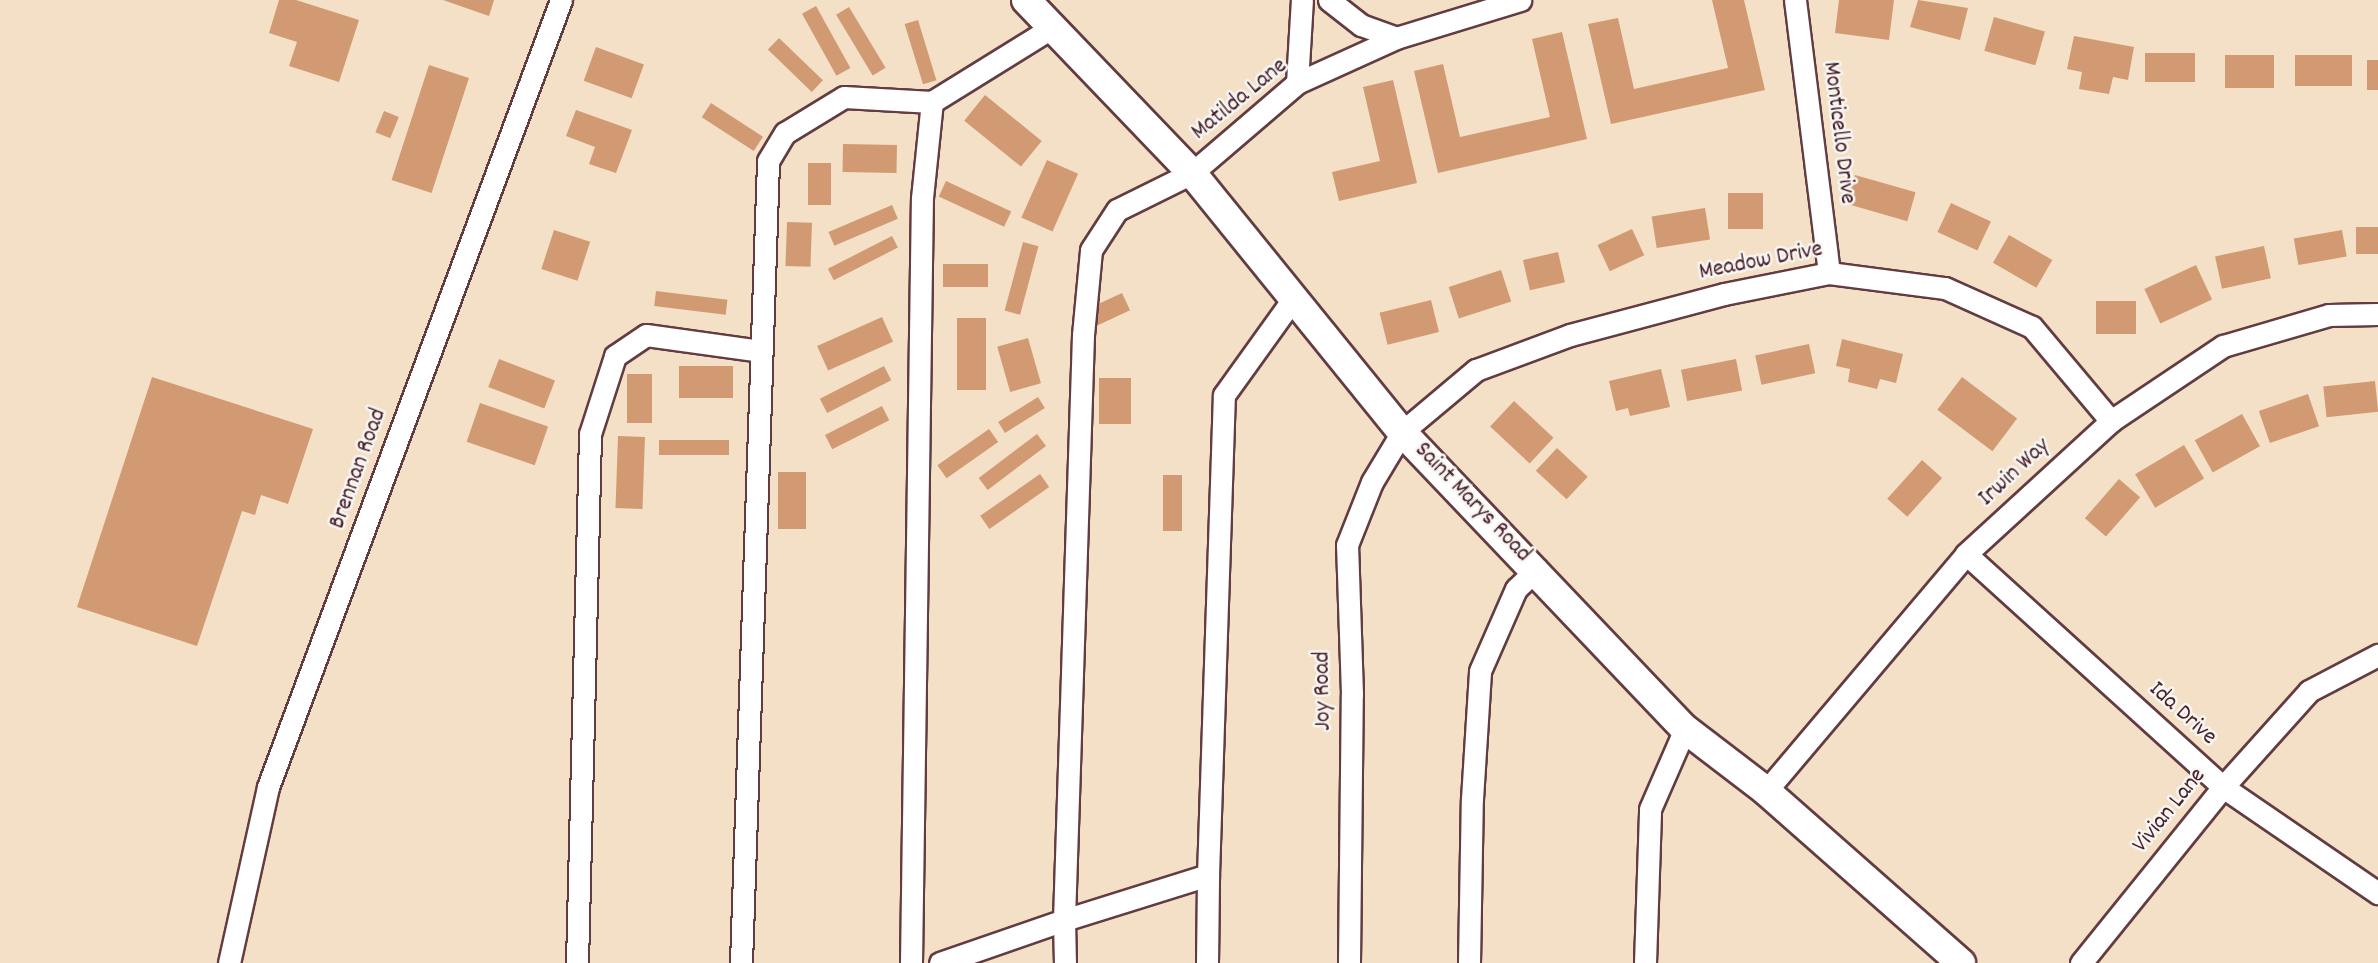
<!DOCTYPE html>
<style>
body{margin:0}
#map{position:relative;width:2378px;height:963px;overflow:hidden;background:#f3e0c6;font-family:Dekko,sans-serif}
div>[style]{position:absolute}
.building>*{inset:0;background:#d19a72;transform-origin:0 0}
.roads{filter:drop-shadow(2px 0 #633c42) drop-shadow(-2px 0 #633c42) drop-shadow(0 2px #633c42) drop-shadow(0 -2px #633c42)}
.minor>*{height:21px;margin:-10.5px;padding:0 10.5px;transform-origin:10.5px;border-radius:10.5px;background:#fff}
.major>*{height:28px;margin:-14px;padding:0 14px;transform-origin:14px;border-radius:14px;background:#fff}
span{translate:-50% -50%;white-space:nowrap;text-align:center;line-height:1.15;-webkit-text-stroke:5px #f6f6f2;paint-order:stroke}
.street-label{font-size:24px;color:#4a1f2b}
</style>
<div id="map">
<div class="building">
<i style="clip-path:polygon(279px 0,296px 0,359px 20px,339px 82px,289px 66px,297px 42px,269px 33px)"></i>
<i style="clip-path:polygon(443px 0,494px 0,489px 16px)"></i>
<i style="clip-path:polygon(1712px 0,1744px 0,1765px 90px,1611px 124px,1588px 24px,1618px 18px,1634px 89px,1728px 68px)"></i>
<i style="clip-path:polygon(1839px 0,1894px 0,1889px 40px,1835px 33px)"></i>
<i style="clip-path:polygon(1918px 0,1968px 8px,1960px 40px,1910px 27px)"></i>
<i style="left:816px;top:6px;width:71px;height:16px;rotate:61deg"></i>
<i style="left:849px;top:7px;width:71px;height:15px;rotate:59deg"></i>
<i style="left:1994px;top:17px;width:53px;height:35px;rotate:16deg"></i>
<i style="left:918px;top:20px;width:63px;height:14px;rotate:73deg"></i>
<i style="clip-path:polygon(1562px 32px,1587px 139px,1438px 173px,1414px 71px,1443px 64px,1460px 137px,1550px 117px,1532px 39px)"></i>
<i style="clip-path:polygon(2074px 36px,2134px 47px,2128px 80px,2113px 77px,2109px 94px,2079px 89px,2082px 72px,2067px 69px)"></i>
<i style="left:779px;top:38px;width:61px;height:16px;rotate:44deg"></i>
<i style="left:596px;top:47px;width:51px;height:36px;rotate:20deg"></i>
<i style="left:2145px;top:53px;width:50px;height:29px"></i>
<i style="left:2225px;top:55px;width:49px;height:33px"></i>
<i style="left:2295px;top:55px;width:57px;height:31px"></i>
<i style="left:2367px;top:60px;width:11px;height:30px"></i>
<i style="left:429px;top:65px;width:42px;height:121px;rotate:18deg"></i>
<i style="clip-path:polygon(1393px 80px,1417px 183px,1339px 201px,1332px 172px,1380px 161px,1363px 87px)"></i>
<i style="left:985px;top:95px;width:73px;height:33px;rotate:39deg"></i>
<i style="left:711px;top:103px;width:62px;height:17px;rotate:33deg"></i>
<i style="clip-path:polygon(576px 110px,632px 130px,616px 173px,589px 164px,595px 147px,566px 136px)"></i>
<i style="left:384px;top:111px;width:16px;height:23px;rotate:22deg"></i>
<i style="left:843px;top:144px;width:54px;height:28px;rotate:1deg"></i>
<i style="left:1047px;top:160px;width:34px;height:63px;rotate:24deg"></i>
<i style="left:808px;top:163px;width:23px;height:42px"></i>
<i style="left:1855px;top:175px;width:63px;height:30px;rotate:16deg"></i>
<i style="left:946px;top:181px;width:72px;height:17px;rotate:25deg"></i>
<i style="left:1728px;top:193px;width:35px;height:36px"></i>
<i style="left:1951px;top:203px;width:44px;height:32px;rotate:25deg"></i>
<i style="left:892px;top:205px;width:15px;height:69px;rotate:67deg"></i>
<i style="left:1705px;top:208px;width:32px;height:54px;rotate:81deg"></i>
<i style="left:787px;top:222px;width:25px;height:44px;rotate:2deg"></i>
<i style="left:2378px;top:227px;width:27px;height:22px;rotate:90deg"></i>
<i style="left:1632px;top:229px;width:29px;height:38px;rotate:65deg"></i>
<i style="left:554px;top:230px;width:38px;height:41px;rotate:18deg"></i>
<i style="left:2342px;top:230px;width:27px;height:49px;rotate:80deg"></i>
<i style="left:2009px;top:235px;width:50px;height:32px;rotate:30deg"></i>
<i style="left:892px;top:236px;width:13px;height:72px;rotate:63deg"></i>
<i style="left:1023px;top:242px;width:16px;height:71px;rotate:15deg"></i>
<i style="left:2264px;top:246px;width:33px;height:50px;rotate:78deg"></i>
<i style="left:1558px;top:252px;width:31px;height:36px;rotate:77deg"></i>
<i style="left:943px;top:264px;width:45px;height:23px"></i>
<i style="left:2196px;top:265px;width:38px;height:57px;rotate:65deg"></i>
<i style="left:1501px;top:270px;width:33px;height:55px;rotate:72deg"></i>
<i style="left:656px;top:291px;width:72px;height:15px;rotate:7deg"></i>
<i style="left:1122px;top:293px;width:19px;height:38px;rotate:65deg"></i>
<i style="left:1431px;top:300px;width:33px;height:53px;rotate:76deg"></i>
<i style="left:2096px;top:301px;width:40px;height:33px"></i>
<i style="left:882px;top:317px;width:27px;height:71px;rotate:66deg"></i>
<i style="left:957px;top:318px;width:29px;height:72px"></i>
<i style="left:1028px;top:338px;width:47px;height:32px;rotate:74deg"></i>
<i style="clip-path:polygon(1842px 339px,1903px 354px,1896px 383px,1880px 379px,1877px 389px,1848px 382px,1850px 369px,1836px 366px)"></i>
<i style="left:1809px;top:344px;width:30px;height:55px;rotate:78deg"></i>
<i style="left:499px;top:359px;width:60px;height:30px;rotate:21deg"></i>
<i style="left:1736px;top:359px;width:32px;height:56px;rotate:79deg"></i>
<i style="left:679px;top:366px;width:54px;height:32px"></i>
<i style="left:884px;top:366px;width:16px;height:72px;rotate:63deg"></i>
<i style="clip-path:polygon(1661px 369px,1670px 407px,1630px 416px,1628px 408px,1616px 411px,1609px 381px)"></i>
<i style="left:627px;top:374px;width:25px;height:49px"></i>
<i style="clip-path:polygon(152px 377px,313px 429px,288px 504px,261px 495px,255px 515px,242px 511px,197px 646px,77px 607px)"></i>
<i style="left:1962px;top:377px;width:69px;height:41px;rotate:37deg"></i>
<i style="left:1099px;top:378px;width:32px;height:46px"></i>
<i style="left:2375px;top:381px;width:31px;height:52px;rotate:84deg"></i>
<i style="left:2308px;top:394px;width:34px;height:52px;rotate:71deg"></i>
<i style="left:1038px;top:397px;width:13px;height:47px;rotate:58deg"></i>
<i style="left:1514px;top:401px;width:54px;height:35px;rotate:43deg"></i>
<i style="left:480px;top:403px;width:72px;height:41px;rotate:19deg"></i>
<i style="left:882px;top:406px;width:16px;height:64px;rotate:63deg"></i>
<i style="left:2242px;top:414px;width:37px;height:54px;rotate:61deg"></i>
<i style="left:989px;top:429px;width:16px;height:63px;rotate:55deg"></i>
<i style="left:1037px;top:434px;width:15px;height:73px;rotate:53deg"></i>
<i style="left:618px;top:436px;width:27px;height:72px;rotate:2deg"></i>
<i style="left:659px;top:440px;width:70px;height:15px"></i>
<i style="left:2184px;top:445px;width:39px;height:57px;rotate:59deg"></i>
<i style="left:1557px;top:448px;width:42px;height:31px;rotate:43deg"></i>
<i style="left:1922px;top:460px;width:27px;height:52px;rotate:42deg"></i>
<i style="left:778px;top:472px;width:28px;height:57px"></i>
<i style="left:1040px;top:474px;width:16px;height:73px;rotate:55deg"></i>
<i style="left:1163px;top:475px;width:19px;height:56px"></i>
<i style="left:2119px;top:479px;width:28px;height:52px;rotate:41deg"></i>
</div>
<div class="roads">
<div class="minor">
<i style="left:1329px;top:0;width:41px;rotate:38deg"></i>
<i style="left:1361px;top:25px;width:37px;rotate:20deg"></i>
<i style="left:1795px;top:0;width:275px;rotate:82.9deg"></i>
<i style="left:1297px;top:83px;width:83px;rotate:-86.6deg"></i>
<i style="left:1966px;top:554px;width:347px;rotate:42.2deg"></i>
<i style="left:2223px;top:787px;width:188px;rotate:34.4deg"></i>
<i style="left:1766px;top:791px;width:310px;rotate:-49.8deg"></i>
<i style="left:1966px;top:554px;width:197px;rotate:-42.5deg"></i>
<i style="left:2111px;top:421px;width:135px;rotate:-33.8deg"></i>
<i style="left:2223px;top:346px;width:110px;rotate:-16.3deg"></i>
<i style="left:2329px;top:315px;width:49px;rotate:-1.2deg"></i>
<i style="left:1208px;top:875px;width:480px;rotate:-88.1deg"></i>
<i style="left:1224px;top:395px;width:118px;rotate:-54.3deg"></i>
<i style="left:229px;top:963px;width:180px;rotate:-77.5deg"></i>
<i style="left:268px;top:787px;width:840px;rotate:-69.58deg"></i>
<i style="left:577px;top:963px;width:529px;rotate:-88.59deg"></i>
<i style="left:590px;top:434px;width:82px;rotate:-72.2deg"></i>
<i style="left:615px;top:356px;width:37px;rotate:-34deg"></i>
<i style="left:646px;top:335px;width:117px;rotate:7.9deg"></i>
<i style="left:741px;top:963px;width:802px;rotate:-88.07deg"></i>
<i style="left:768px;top:161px;width:33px;rotate:-59deg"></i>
<i style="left:785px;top:133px;width:69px;rotate:-31.4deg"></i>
<i style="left:844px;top:97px;width:88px;rotate:3.3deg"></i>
<i style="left:911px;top:963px;width:765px;rotate:-89.18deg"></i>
<i style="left:922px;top:198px;width:97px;rotate:-84.1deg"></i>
<i style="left:932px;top:102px;width:142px;rotate:-31.8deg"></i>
<i style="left:940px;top:963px;width:131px;rotate:-19.1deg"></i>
<i style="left:1064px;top:920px;width:43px;rotate:88.7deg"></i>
<i style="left:1207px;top:963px;width:88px;rotate:-89.3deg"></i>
<i style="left:1208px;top:875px;width:151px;rotate:162.6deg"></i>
<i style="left:1064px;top:920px;width:585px;rotate:-88.14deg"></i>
<i style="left:1083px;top:335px;width:85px;rotate:-84.6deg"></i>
<i style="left:1091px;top:250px;width:48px;rotate:-57deg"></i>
<i style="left:1117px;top:210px;width:84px;rotate:-26.3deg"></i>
<i style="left:1192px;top:173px;width:138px;rotate:-40.6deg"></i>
<i style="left:1297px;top:83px;width:109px;rotate:-24.4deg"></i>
<i style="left:1396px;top:38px;width:130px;rotate:-17deg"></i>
<i style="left:1349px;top:963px;width:269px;rotate:-89.4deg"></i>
<i style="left:1352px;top:694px;width:149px;rotate:-91.9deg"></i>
<i style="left:1347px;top:545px;width:68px;rotate:-68.4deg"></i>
<i style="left:1372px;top:482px;width:58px;rotate:-59deg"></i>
<i style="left:1402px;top:432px;width:97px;rotate:-40deg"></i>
<i style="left:1476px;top:370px;width:100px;rotate:-20.4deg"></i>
<i style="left:1570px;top:335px;width:159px;rotate:-14.9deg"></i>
<i style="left:1724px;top:294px;width:107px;rotate:-11.3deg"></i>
<i style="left:1829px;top:273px;width:117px;rotate:7.4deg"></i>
<i style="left:1945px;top:288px;width:95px;rotate:24.1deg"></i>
<i style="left:2032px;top:327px;width:123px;rotate:50deg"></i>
<i style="left:1469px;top:963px;width:164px;rotate:-89deg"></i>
<i style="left:1472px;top:799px;width:128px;rotate:-86.4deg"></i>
<i style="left:1480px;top:671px;width:90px;rotate:-66.3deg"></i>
<i style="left:1516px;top:589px;width:29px;rotate:-44deg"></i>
<i style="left:1645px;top:963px;width:154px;rotate:-88.1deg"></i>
<i style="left:1650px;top:809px;width:87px;rotate:-66.4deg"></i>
<i style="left:2081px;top:963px;width:226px;rotate:-51.1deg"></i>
<i style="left:2223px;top:787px;width:129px;rotate:-48.1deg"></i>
<i style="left:2309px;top:691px;width:78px;rotate:-27.6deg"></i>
</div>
<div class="major">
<i style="left:1026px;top:0;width:240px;rotate:46.2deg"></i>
<i style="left:1192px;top:173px;width:333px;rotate:51deg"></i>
<i style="left:1402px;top:432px;width:410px;rotate:46.4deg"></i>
<i style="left:1685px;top:729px;width:102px;rotate:37.4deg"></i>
<i style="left:1766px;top:791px;width:260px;rotate:41.4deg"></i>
</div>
</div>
<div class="street-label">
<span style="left:1240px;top:100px;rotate:-39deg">Matilda Lane</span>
<span style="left:1838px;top:133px;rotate:83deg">Monticello Drive</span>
<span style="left:1761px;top:262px;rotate:-11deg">Meadow Drive</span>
<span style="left:359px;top:469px;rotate:-70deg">Brennan Road</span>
<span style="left:2015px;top:473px;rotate:-43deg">Irwin Way</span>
<span style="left:1472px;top:503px;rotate:46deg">Saint Marys Road</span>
<span style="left:1324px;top:691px;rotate:-91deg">Joy Road</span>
<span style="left:2182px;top:714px;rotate:42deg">Ida Drive</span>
<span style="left:2170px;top:811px;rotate:-51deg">Vivian Lane</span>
</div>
</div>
